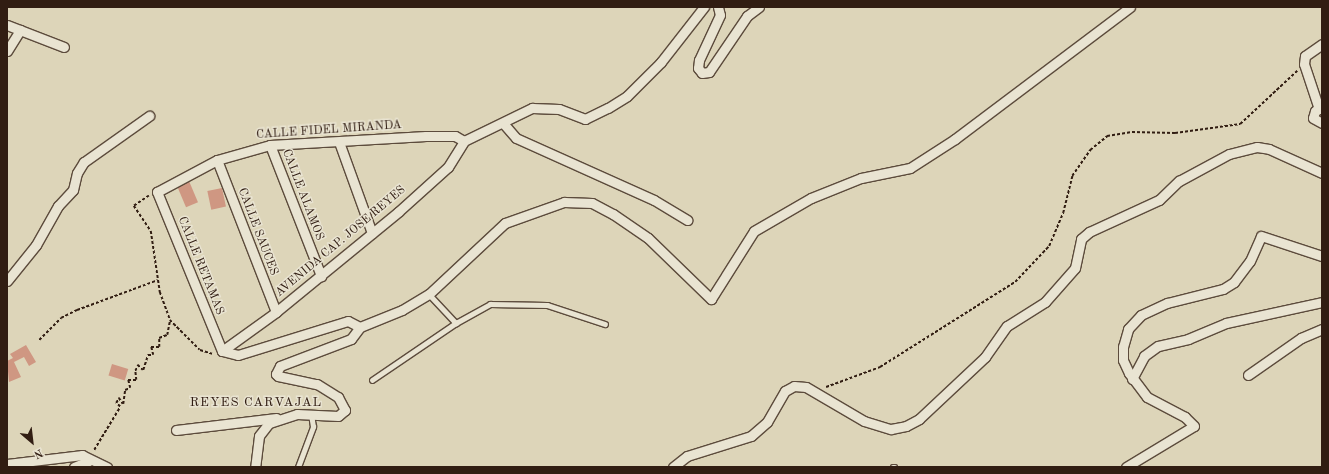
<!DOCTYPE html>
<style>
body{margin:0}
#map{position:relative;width:1329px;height:474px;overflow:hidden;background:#ddd5b9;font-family:"Old Standard TT",serif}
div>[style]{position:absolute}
.building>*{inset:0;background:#cf9782;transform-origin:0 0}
.path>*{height:1.5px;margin-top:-0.75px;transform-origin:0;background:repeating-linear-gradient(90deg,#311d12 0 3px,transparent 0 5px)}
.roads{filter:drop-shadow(1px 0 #5c4b3c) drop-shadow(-1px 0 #5c4b3c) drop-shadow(0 1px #5c4b3c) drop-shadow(0 -1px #5c4b3c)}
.lane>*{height:4.5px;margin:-2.25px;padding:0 2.25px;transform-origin:2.25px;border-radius:2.25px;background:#e9e4d2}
.street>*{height:9px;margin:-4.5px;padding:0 4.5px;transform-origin:4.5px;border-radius:4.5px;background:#e9e4d2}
span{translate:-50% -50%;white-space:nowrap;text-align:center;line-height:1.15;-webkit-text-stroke:3px #e9e4d2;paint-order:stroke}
.street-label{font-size:12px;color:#311d12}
.neighbourhood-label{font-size:13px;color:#311d12;letter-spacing:1px}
.frame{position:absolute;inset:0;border:8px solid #311d12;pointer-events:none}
.north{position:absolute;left:12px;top:422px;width:40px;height:40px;-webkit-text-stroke:3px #e9e4d2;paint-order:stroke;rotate:152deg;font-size:11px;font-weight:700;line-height:16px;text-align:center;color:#311d12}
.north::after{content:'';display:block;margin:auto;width:14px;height:18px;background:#311d12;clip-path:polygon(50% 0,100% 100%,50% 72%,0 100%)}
</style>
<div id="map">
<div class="building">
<i style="left:189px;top:181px;width:23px;height:13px;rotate:67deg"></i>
<i style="left:222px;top:188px;width:19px;height:15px;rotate:78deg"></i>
<i style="clip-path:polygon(26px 345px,36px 362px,29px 366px,24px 357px,14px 362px,21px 377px,9px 382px,7px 361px,13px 358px,10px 354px)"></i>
<i style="left:112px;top:364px;width:17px;height:12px;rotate:17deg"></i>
</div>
<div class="path">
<i style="left:149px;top:196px;width:18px;rotate:146deg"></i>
<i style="left:134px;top:206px;width:30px;rotate:56deg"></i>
<i style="left:151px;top:231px;width:62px;rotate:81.6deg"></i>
<i style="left:160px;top:292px;width:30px;rotate:70deg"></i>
<i style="left:170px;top:320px;width:42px;rotate:45deg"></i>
<i style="left:200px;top:350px;width:14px;rotate:17deg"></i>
<i style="left:39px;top:340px;width:31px;rotate:-45deg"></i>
<i style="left:61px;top:318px;width:18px;rotate:-27deg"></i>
<i style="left:77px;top:310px;width:86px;rotate:-20.3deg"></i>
<i style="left:826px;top:387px;width:58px;rotate:-20.3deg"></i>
<i style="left:880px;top:367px;width:160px;rotate:-32.2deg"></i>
<i style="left:1015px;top:282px;width:50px;rotate:-46.6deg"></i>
<i style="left:1049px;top:246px;width:36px;rotate:-67deg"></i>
<i style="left:1063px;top:213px;width:38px;rotate:-76deg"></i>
<i style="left:1072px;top:176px;width:32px;rotate:-55deg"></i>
<i style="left:1090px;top:150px;width:22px;rotate:-39deg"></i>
<i style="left:1107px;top:136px;width:25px;rotate:-9deg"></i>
<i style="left:1132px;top:132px;width:43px;rotate:1.3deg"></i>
<i style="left:1175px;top:133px;width:66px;rotate:-7.9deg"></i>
<i style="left:1240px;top:124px;width:78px;rotate:-42.9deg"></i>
<i style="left:94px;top:450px;width:50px;rotate:-58.8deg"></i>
<i style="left:120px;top:407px;width:6px;rotate:-135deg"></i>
<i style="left:116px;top:403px;width:6px;rotate:-59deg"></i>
<i style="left:119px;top:398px;width:7px;rotate:56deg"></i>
<i style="left:123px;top:404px;width:14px;rotate:-82deg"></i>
<i style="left:125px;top:390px;width:5px;rotate:-22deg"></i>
<i style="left:130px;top:388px;width:8px;rotate:-104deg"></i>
<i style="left:128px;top:380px;width:8px"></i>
<i style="left:136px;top:380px;width:9px;rotate:-96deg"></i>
<i style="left:135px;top:371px;width:7px;rotate:-63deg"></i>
<i style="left:138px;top:365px;width:7px;rotate:45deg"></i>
<i style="left:143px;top:370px;width:16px;rotate:-72deg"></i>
<i style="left:148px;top:355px;width:5px"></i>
<i style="left:153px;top:355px;width:8px;rotate:-104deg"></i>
<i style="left:151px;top:347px;width:8px"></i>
<i style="left:159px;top:347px;width:9px;rotate:-90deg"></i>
<i style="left:159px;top:338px;width:9px;rotate:-21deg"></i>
<i style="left:167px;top:335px;width:15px;rotate:-79deg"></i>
</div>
<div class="roads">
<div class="lane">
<i style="left:429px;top:294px;width:40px;rotate:47deg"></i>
<i style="left:372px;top:380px;width:102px;rotate:-34.2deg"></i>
<i style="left:456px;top:323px;width:39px;rotate:-29deg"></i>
<i style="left:490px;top:304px;width:57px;rotate:1deg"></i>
<i style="left:547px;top:305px;width:61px;rotate:18.1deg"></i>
<i style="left:298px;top:467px;width:43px;rotate:-69.4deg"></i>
<i style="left:313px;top:427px;width:12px;rotate:-99deg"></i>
<i style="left:893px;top:467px;width:2px"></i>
</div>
<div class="street">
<i style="left:718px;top:7px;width:8px;rotate:76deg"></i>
<i style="left:720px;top:15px;width:50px;rotate:115deg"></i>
<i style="left:699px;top:60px;width:8px;rotate:97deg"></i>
<i style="left:698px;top:68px;width:6px;rotate:51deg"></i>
<i style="left:702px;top:73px;width:7px;rotate:-8deg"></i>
<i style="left:709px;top:72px;width:68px;rotate:-55.8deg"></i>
<i style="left:747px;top:16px;width:15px;rotate:-37deg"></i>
<i style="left:7px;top:25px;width:61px;rotate:21.1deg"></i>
<i style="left:7px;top:51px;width:25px;rotate:-58deg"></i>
<i style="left:1322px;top:107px;width:8px;rotate:150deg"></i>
<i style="left:1315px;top:111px;width:7px;rotate:106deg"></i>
<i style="left:1313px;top:118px;width:10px;rotate:29deg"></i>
<i style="left:1319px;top:109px;width:47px;rotate:-108.4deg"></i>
<i style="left:1304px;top:64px;width:8px;rotate:-83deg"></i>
<i style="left:1305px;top:56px;width:21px;rotate:-35deg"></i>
<i style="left:503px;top:123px;width:20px;rotate:49deg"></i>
<i style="left:516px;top:138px;width:151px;rotate:24.2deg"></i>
<i style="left:654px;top:200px;width:39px;rotate:31deg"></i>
<i style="left:464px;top:141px;width:76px;rotate:-25.9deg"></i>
<i style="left:532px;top:108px;width:27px;rotate:2deg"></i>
<i style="left:559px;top:109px;width:28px;rotate:21deg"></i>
<i style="left:585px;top:119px;width:25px;rotate:-26deg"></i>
<i style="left:608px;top:108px;width:22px;rotate:-32deg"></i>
<i style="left:627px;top:96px;width:48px;rotate:-45deg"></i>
<i style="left:661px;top:62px;width:70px;rotate:-52deg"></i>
<i style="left:339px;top:142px;width:97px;rotate:70.1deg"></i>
<i style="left:270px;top:145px;width:141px;rotate:68.7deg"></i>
<i style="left:217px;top:160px;width:163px;rotate:68.8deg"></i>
<i style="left:7px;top:281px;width:46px;rotate:-51.1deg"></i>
<i style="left:36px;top:245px;width:45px;rotate:-60.6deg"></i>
<i style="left:58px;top:206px;width:22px;rotate:-47deg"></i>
<i style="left:73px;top:190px;width:17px;rotate:-77deg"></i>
<i style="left:77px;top:173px;width:13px;rotate:-58deg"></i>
<i style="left:84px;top:162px;width:80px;rotate:-35.3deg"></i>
<i style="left:360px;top:327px;width:45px;rotate:-22deg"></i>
<i style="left:402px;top:310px;width:31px;rotate:-31deg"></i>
<i style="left:429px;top:294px;width:104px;rotate:-43.1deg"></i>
<i style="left:505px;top:223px;width:63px;rotate:-19.6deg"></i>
<i style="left:564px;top:202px;width:28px;rotate:2deg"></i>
<i style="left:592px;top:203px;width:24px;rotate:28deg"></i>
<i style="left:613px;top:214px;width:42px;rotate:34.4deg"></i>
<i style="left:648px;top:238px;width:88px;rotate:44.1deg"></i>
<i style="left:711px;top:299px;width:80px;rotate:-57.7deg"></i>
<i style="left:754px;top:231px;width:66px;rotate:-30.1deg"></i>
<i style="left:811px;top:198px;width:54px;rotate:-21.8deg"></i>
<i style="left:861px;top:178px;width:50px;rotate:-11.5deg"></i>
<i style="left:910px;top:168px;width:54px;rotate:-32.8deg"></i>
<i style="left:955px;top:139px;width:219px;rotate:-37deg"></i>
<i style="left:222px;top:351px;width:172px;rotate:-112.2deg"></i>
<i style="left:157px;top:192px;width:68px;rotate:-28.1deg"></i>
<i style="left:217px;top:160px;width:55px;rotate:-15.8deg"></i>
<i style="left:270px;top:145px;width:156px;rotate:-3.3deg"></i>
<i style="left:426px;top:136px;width:29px"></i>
<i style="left:455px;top:136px;width:10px;rotate:29deg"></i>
<i style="left:222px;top:351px;width:16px;rotate:14deg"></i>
<i style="left:238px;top:355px;width:115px;rotate:-17.2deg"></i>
<i style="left:348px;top:321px;width:13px;rotate:27deg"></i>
<i style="left:360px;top:327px;width:15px;rotate:127deg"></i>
<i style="left:351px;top:339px;width:76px;rotate:159.2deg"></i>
<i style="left:280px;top:366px;width:9px;rotate:117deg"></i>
<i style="left:276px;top:374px;width:3px;rotate:45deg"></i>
<i style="left:278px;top:376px;width:40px;rotate:12deg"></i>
<i style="left:317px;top:384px;width:25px;rotate:32deg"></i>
<i style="left:338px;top:397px;width:15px;rotate:62deg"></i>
<i style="left:345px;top:410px;width:9px;rotate:139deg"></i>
<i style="left:338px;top:416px;width:41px;rotate:-177.2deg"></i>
<i style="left:297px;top:414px;width:29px;rotate:162deg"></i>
<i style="left:269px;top:423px;width:16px;rotate:128deg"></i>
<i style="left:259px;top:436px;width:31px;rotate:97deg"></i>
<i style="left:222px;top:351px;width:67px;rotate:-35.8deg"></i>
<i style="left:276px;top:312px;width:158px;rotate:-39.3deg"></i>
<i style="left:398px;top:212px;width:67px;rotate:-42deg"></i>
<i style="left:448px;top:167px;width:31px;rotate:-58deg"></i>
<i style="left:1248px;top:375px;width:65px;rotate:-34.9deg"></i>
<i style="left:1301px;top:338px;width:23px;rotate:-23deg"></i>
<i style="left:1132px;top:379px;width:26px;rotate:-62deg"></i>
<i style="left:1144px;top:356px;width:17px;rotate:-36deg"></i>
<i style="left:1158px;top:346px;width:31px;rotate:-13deg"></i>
<i style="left:1188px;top:339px;width:41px;rotate:-22.8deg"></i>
<i style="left:1226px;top:323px;width:98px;rotate:-12.3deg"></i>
<i style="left:176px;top:430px;width:101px;rotate:-6.8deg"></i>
<i style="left:7px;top:464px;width:76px;rotate:-6.8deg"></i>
<i style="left:82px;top:455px;width:28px;rotate:26deg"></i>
<i style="left:74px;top:467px;width:16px;rotate:-22deg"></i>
<i style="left:673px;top:467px;width:18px;rotate:-38deg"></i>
<i style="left:687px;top:456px;width:67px;rotate:-17.4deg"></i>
<i style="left:751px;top:436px;width:21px;rotate:-41deg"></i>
<i style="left:767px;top:422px;width:36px;rotate:-60deg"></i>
<i style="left:785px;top:391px;width:10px;rotate:-29deg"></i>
<i style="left:794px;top:386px;width:12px;rotate:5deg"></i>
<i style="left:806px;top:387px;width:67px;rotate:30.4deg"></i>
<i style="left:864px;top:421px;width:28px;rotate:17deg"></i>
<i style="left:891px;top:429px;width:15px;rotate:-11deg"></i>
<i style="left:906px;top:426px;width:15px;rotate:-28deg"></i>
<i style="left:919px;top:419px;width:91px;rotate:-43.2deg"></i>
<i style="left:985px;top:357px;width:38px;rotate:-55deg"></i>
<i style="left:1007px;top:326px;width:45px;rotate:-32.3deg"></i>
<i style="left:1045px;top:302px;width:45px;rotate:-48.6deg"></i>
<i style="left:1075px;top:268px;width:30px;rotate:-78deg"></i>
<i style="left:1081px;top:239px;width:11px;rotate:-41deg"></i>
<i style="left:1089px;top:232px;width:77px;rotate:-24.6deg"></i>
<i style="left:1159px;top:200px;width:28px;rotate:-44deg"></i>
<i style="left:1179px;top:181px;width:57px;rotate:-28.4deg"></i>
<i style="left:1229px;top:154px;width:29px;rotate:-14deg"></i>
<i style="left:1257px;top:147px;width:12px;rotate:9deg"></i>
<i style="left:1269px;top:149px;width:58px;rotate:24.4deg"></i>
<i style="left:1126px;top:467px;width:79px;rotate:-31.1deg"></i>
<i style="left:1194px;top:426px;width:13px;rotate:-135deg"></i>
<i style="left:1185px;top:417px;width:43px;rotate:-152.2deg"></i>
<i style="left:1147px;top:397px;width:30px;rotate:-127deg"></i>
<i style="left:1129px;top:373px;width:14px;rotate:-115deg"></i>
<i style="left:1123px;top:360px;width:13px;rotate:-90deg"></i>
<i style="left:1123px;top:347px;width:19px;rotate:-74deg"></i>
<i style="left:1128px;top:329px;width:19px;rotate:-47deg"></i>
<i style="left:1141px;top:315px;width:29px;rotate:-25deg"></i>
<i style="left:1167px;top:303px;width:58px;rotate:-14deg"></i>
<i style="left:1223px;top:289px;width:13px;rotate:-32deg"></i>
<i style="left:1234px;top:282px;width:26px;rotate:-53deg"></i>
<i style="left:1250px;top:261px;width:27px;rotate:-66deg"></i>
<i style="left:1261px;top:236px;width:64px;rotate:18.2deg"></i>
</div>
</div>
<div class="street-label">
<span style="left:329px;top:131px;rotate:-4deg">CALLE FIDEL MIRANDA</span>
<span style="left:302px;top:195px;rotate:69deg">CALLE ALAMOS</span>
<span style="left:257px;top:232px;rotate:69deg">CALLE SAUCES</span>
<span style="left:341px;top:242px;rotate:-40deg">AVENIDA CAP. JOSE REYES</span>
<span style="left:200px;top:266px;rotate:68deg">CALLE RETAMAS</span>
</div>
<div class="neighbourhood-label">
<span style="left:256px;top:403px">REYES CARVAJAL</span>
</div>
<div class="frame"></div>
<div class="north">N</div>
</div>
